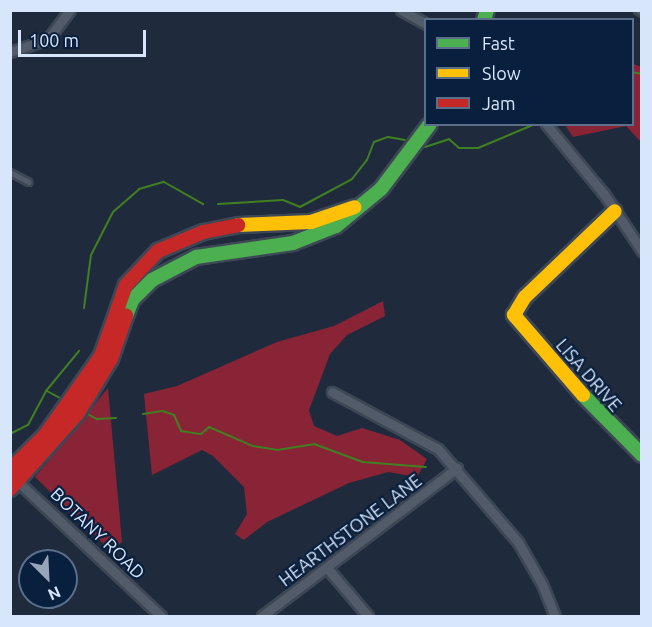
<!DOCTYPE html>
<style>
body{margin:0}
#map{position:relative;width:652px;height:627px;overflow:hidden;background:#1f2b3c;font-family:Ubuntu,sans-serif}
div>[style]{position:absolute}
.forest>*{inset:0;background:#892437}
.stream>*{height:2px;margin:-1px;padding:0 1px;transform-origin:1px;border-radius:1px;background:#408021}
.roads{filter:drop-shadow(2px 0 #3d4755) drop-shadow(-2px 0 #3d4755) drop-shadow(0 2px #3d4755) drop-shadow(0 -2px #3d4755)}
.lane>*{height:4.5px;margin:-2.25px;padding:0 2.25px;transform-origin:2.25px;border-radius:2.25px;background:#525b69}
.street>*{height:9px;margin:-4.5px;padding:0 4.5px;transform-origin:4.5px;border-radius:4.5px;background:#525b69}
.fast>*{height:14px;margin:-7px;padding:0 7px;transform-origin:7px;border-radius:7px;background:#4caf50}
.slow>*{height:14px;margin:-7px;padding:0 7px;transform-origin:7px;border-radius:7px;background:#ffc107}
.jam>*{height:14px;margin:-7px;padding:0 7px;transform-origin:7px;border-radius:7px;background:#c62828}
span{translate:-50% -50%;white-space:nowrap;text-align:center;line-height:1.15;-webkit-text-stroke:4.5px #091f3e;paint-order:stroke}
.street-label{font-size:18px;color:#d7e6fb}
.frame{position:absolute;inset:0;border:12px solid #d7e6fb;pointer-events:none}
.legend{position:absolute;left:424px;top:18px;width:210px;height:108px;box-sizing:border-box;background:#091f3e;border:2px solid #5b6f8a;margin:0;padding:8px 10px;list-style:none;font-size:18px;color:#d7e6fb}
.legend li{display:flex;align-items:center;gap:12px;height:30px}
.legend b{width:30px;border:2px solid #5b6f8a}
.north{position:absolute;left:18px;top:549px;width:60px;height:60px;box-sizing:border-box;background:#091f3e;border:2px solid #5b6f8a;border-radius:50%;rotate:156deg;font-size:16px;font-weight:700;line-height:24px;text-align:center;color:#d7e6fb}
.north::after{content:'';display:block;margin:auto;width:21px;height:27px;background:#97a5b8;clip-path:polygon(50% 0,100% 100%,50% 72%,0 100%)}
.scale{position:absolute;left:18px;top:30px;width:128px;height:27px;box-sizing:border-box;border:3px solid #d7e6fb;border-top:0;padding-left:8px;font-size:18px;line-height:21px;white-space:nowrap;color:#d7e6fb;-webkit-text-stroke:4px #091f3e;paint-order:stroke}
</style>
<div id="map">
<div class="forest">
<i style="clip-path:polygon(633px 64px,641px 67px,641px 142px,626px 126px,573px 137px,565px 125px,632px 124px)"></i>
<i style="clip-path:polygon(383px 301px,385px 316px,347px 335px,330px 354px,309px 410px,314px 426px,337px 436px,362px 428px,400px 440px,427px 459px,417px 477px,388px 472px,349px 483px,267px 522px,244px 540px,235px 534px,247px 514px,244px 487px,213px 456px,202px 450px,152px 475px,144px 394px,177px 386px,277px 342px,334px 326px)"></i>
<i style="clip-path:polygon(108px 388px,122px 542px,110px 550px,35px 477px)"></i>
</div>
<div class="stream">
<i style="left:632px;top:72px;width:10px;rotate:11deg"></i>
<i style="left:425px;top:147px;width:25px;rotate:-18deg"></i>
<i style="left:449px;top:139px;width:13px;rotate:42deg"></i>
<i style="left:459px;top:148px;width:19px"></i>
<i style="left:478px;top:148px;width:62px;rotate:-22.8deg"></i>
<i style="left:218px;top:204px;width:65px;rotate:-3.5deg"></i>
<i style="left:283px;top:200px;width:18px;rotate:22deg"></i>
<i style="left:300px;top:207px;width:59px;rotate:-28.3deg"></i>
<i style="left:352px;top:179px;width:24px;rotate:-52deg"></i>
<i style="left:367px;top:160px;width:19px;rotate:-69deg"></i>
<i style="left:374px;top:142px;width:15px;rotate:-20deg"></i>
<i style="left:388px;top:137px;width:17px;rotate:10deg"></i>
<i style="left:84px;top:308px;width:53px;rotate:-82.5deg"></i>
<i style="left:91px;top:255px;width:48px;rotate:-62.9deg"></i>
<i style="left:113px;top:212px;width:35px;rotate:-41deg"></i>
<i style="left:139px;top:189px;width:26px;rotate:-16deg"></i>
<i style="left:164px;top:182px;width:45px;rotate:29.4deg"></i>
<i style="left:47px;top:391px;width:18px;rotate:29deg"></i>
<i style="left:86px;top:413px;width:13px;rotate:29deg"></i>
<i style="left:97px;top:419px;width:19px;rotate:-3deg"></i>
<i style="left:143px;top:414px;width:20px;rotate:-9deg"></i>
<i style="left:163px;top:411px;width:12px;rotate:20deg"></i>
<i style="left:174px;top:415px;width:17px;rotate:66deg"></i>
<i style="left:181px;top:431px;width:20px;rotate:9deg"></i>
<i style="left:201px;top:434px;width:11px;rotate:-41deg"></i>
<i style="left:209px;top:427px;width:48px;rotate:23.4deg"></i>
<i style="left:253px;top:446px;width:24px;rotate:9deg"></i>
<i style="left:277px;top:450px;width:37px;rotate:-9deg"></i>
<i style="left:314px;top:444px;width:52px;rotate:20.2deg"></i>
<i style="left:363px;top:462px;width:63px;rotate:4.5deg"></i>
<i style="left:10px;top:434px;width:20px;rotate:-27deg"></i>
<i style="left:28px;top:425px;width:38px;rotate:-62deg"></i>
<i style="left:46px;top:391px;width:52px;rotate:-50.5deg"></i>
</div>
<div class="roads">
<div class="lane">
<i style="left:637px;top:10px;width:6px;rotate:31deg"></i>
<i style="left:10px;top:172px;width:21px;rotate:28deg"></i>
</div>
<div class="street">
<i style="left:401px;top:10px;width:29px;rotate:29deg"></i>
<i style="left:10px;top:52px;width:40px;rotate:-18.9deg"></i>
<i style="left:48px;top:39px;width:36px;rotate:-53deg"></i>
<i style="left:546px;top:124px;width:91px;rotate:50.4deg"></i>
<i style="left:604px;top:194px;width:69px;rotate:56.3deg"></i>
<i style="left:332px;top:392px;width:120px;rotate:28.3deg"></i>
<i style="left:438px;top:449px;width:123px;rotate:49.3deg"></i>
<i style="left:518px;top:542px;width:48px;rotate:60.3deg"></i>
<i style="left:542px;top:584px;width:35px;rotate:68deg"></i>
<i style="left:14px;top:478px;width:202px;rotate:43.2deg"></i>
<i style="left:328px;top:569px;width:62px;rotate:49.6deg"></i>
<i style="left:262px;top:616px;width:245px;rotate:-37.2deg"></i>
</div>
<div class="fast">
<i style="left:484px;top:20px;width:10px;rotate:-73deg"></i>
<i style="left:126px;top:316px;width:17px;rotate:-69deg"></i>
<i style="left:132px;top:300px;width:28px;rotate:-45deg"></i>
<i style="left:152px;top:280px;width:50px;rotate:-27.6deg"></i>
<i style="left:196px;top:257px;width:98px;rotate:-8.2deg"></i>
<i style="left:293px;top:243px;width:46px;rotate:-21.6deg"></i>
<i style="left:336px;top:226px;width:58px;rotate:-39.4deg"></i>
<i style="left:381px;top:189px;width:81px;rotate:-53deg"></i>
<i style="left:583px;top:395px;width:84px;rotate:45.5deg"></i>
</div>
<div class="slow">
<i style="left:238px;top:225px;width:73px;rotate:-2.4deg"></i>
<i style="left:311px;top:222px;width:46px;rotate:-18.8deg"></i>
<i style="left:583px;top:395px;width:106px;rotate:-130.8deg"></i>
<i style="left:514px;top:315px;width:21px;rotate:-59deg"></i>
<i style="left:525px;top:297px;width:124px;rotate:-43.7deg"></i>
</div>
<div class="jam">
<i style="left:10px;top:470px;width:51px;rotate:-45deg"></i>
<i style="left:46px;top:434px;width:95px;rotate:-54.8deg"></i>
<i style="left:101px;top:356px;width:75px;rotate:-70.6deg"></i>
<i style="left:126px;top:285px;width:47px;rotate:-46.7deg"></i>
<i style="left:158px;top:251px;width:49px;rotate:-22.9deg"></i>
<i style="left:203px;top:232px;width:36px;rotate:-11deg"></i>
<i style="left:10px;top:489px;width:102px;rotate:-48.2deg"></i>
<i style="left:78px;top:413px;width:63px;rotate:-58.6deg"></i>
<i style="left:111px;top:359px;width:46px;rotate:-70.8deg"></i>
</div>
</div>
<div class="street-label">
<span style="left:589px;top:375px;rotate:49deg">LISA DRIVE</span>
<span style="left:350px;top:530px;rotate:-37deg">HEARTHSTONE LANE</span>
<span style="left:98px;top:533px;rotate:44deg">BOTANY ROAD</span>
</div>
<div class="frame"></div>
<ul class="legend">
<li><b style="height:8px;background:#4caf50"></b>Fast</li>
<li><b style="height:8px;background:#ffc107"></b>Slow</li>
<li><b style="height:8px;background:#c62828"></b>Jam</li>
</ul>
<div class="north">N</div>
<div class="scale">100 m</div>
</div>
